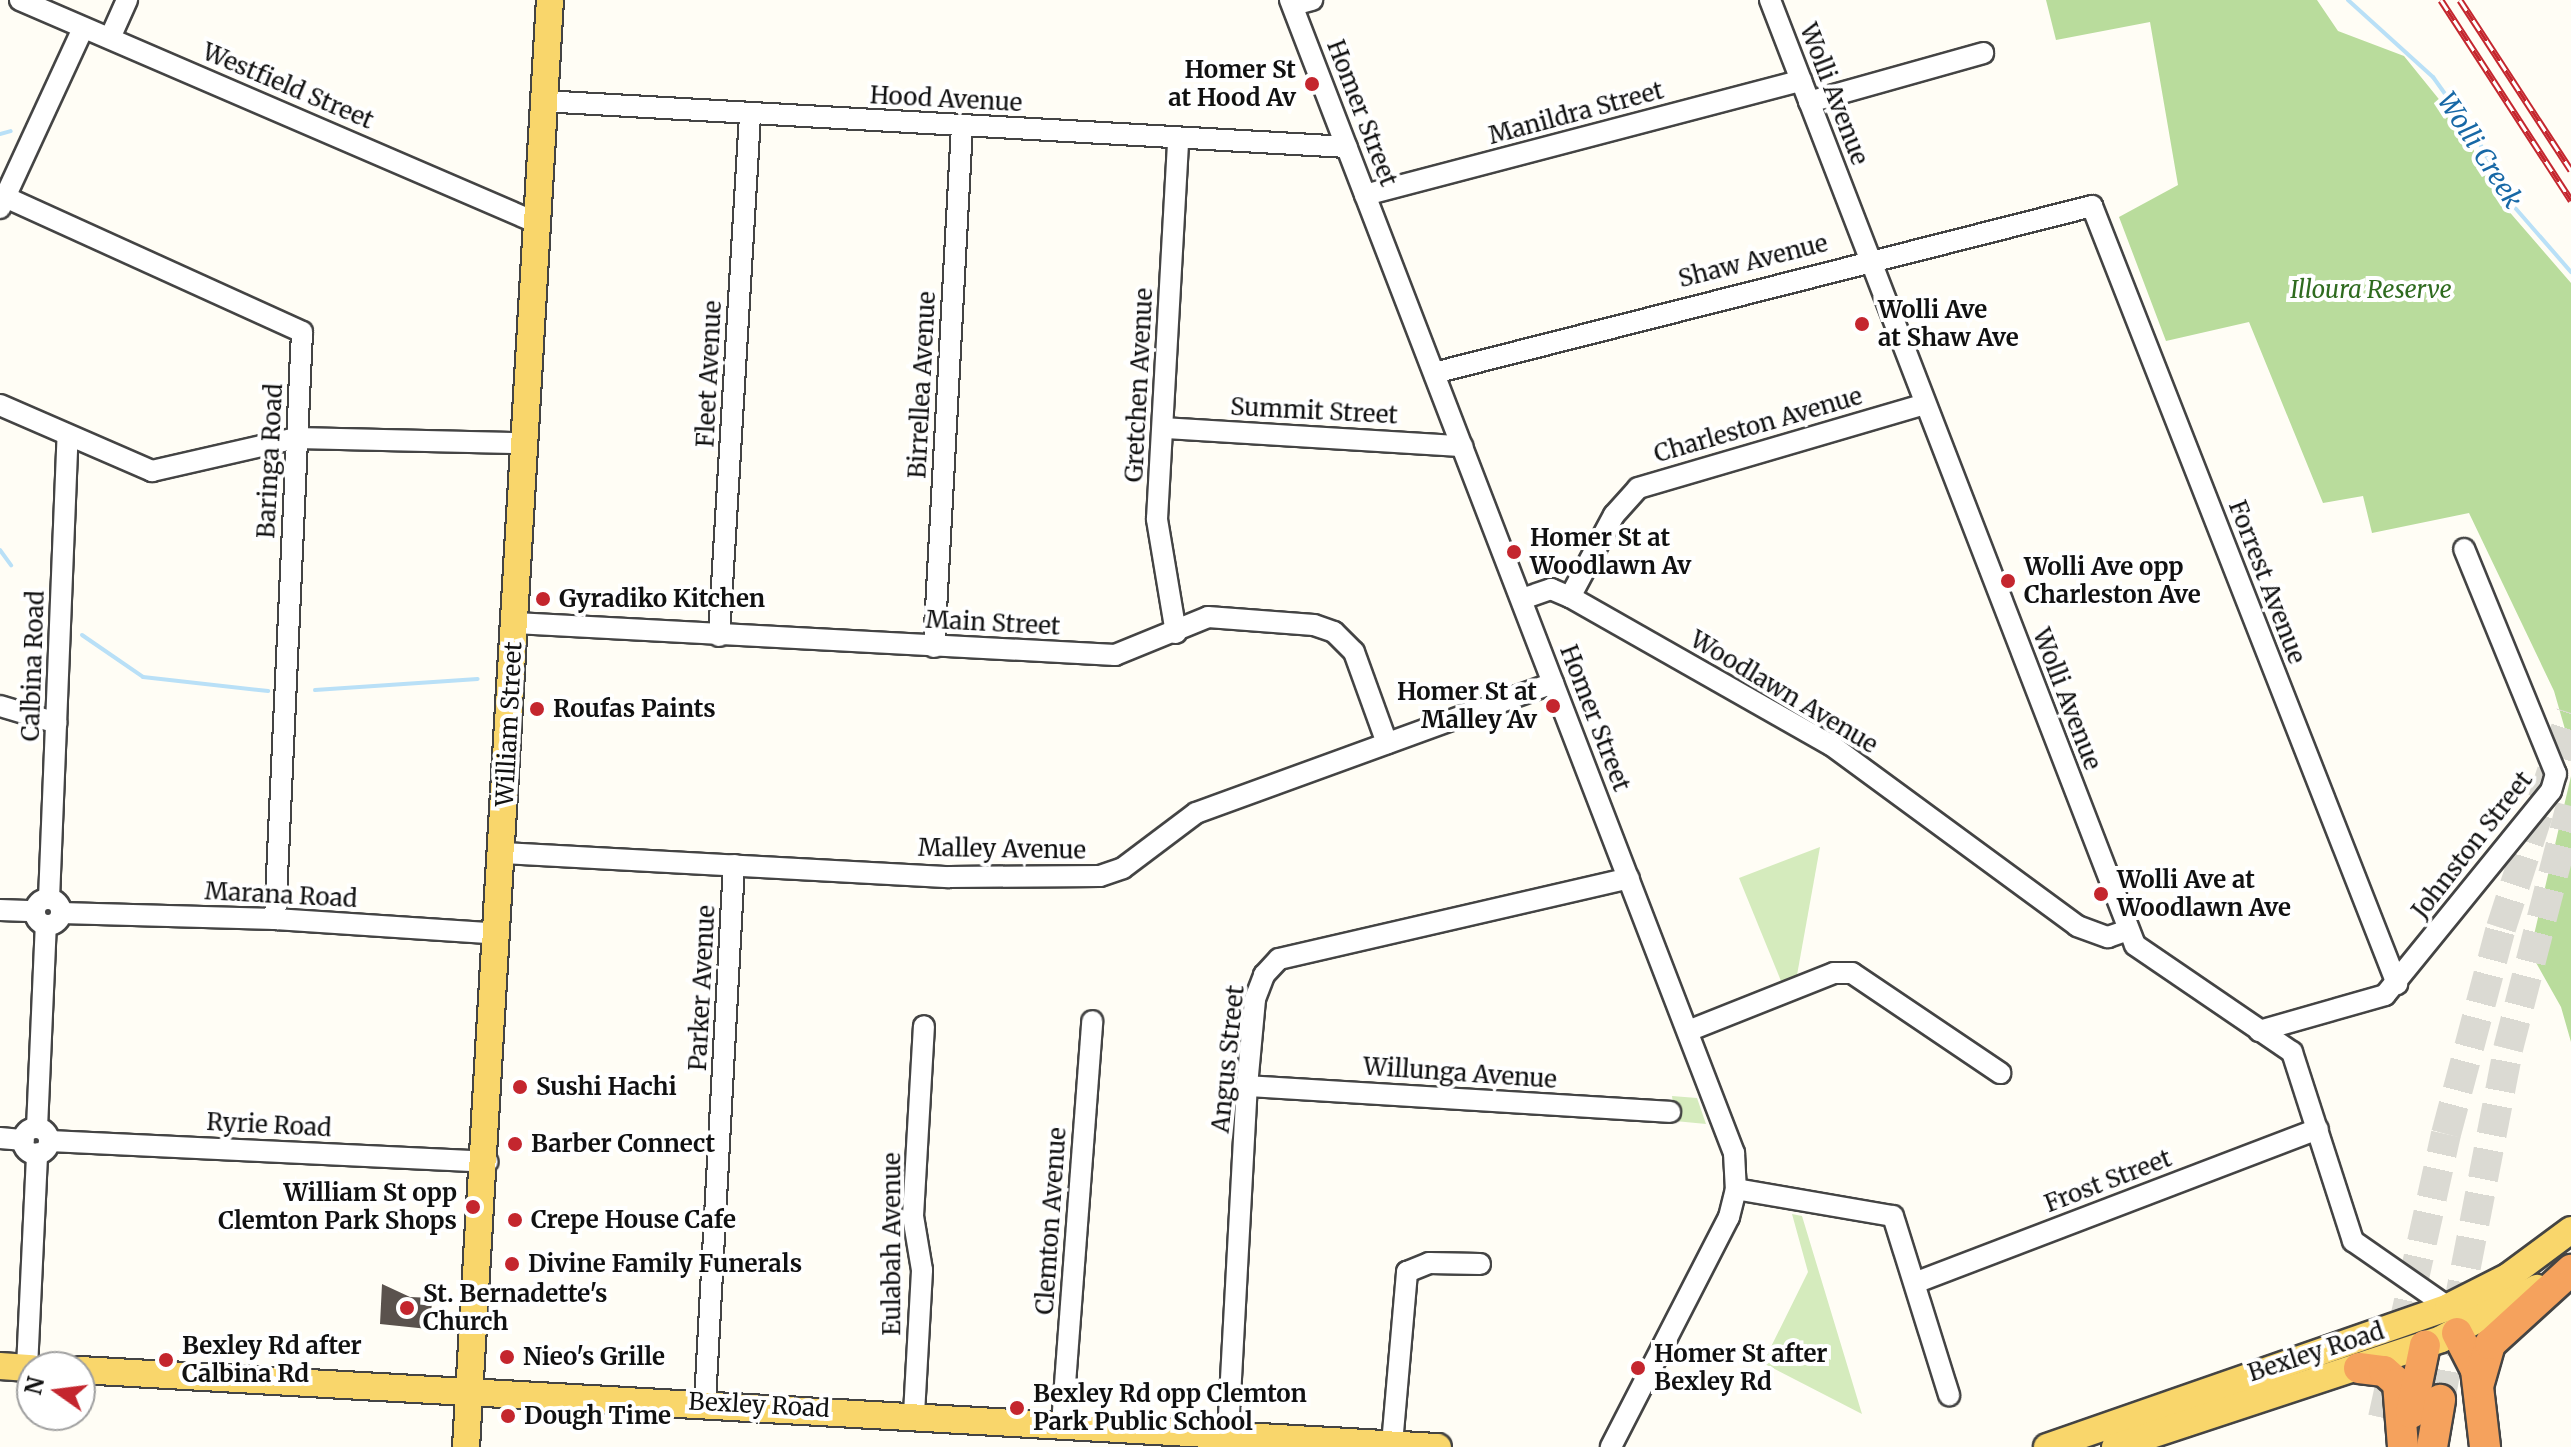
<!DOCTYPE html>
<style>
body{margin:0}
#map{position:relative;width:2571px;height:1447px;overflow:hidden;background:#fffdf5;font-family:Merriweather,serif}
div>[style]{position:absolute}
.green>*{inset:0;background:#d5ebbd}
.forest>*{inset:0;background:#b9dc9c}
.stream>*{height:4px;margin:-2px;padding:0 2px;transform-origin:2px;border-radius:2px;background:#b9e0f7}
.building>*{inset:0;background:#5a524d}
.highway-tunnel>*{height:30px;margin-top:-15px;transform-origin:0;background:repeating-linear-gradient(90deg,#dbdad3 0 30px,transparent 0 45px)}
.roads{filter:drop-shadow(2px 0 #444) drop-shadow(-2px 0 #444) drop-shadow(0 2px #444) drop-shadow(0 -2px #444)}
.minor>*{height:20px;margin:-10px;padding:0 10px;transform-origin:10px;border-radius:10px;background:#fff}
.minor>.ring{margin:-10px;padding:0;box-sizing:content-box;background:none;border:20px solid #fff;border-radius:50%}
.major>*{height:26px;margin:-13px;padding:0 13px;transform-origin:13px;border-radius:13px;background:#f9d66b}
.highway>*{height:30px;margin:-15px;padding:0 15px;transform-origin:15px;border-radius:15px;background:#f5a25d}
.rail>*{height:7px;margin-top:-3.5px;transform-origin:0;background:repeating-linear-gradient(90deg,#fff 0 12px,#c4262e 0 24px);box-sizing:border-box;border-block:2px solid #c4262e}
.dots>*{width:22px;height:22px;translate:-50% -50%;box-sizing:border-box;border:4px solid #fff;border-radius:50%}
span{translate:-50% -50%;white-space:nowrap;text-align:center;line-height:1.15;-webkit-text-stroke:8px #fff;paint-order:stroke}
.poi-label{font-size:24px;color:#111;font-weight:700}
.right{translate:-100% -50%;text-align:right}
.left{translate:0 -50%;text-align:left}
.street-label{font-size:24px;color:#111}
.park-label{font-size:24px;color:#2f6b1f;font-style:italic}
.water-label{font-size:26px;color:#1768a6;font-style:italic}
.north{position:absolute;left:16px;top:1351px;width:80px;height:80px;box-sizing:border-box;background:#fff;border:2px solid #a0a0a0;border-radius:50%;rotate:284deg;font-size:22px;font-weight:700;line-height:32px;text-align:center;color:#111}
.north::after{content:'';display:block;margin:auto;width:28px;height:36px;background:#c4262e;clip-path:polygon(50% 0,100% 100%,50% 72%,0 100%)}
</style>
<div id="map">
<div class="green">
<i style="clip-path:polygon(1820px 847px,1797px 975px,1781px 981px,1739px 878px)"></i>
<i style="clip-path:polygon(1672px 1096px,1697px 1098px,1706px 1124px,1675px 1121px)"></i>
<i style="clip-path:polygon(1792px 1214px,1802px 1216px,1862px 1414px,1763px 1363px,1808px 1272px)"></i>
</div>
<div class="forest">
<i style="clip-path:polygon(2046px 0,2317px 0,2338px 31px,2404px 56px,2459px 124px,2506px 208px,2571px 283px,2571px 750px,2554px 691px,2469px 513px,2372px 533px,2363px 496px,2323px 503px,2249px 322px,2166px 341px,2119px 217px,2178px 185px,2150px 22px,2056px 40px)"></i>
<i style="clip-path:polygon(2571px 776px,2571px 1042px,2561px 1007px,2530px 952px)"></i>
</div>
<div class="stream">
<i style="left:2348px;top:0;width:115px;rotate:42.2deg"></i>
<i style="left:2433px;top:77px;width:77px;rotate:54.5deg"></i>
<i style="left:2478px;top:140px;width:70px;rotate:62.7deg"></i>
<i style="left:2510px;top:202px;width:93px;rotate:48.9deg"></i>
<i style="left:0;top:134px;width:11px;rotate:-15deg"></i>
<i style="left:0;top:550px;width:19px;rotate:54deg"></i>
<i style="left:82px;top:635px;width:74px;rotate:34.5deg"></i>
<i style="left:143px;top:677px;width:126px;rotate:6.4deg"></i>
<i style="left:315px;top:690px;width:163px;rotate:-3.9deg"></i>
</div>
<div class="building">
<i style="clip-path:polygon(382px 1284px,410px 1297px,433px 1298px,428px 1329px,380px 1324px)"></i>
</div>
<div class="highway-tunnel">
<i style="left:2440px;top:1400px;width:358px;rotate:-79deg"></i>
<i style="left:2508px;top:1049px;width:251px;rotate:-75.5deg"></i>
<i style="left:2383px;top:1418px;width:291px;rotate:-77.5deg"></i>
<i style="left:2446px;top:1134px;width:213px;rotate:-75.1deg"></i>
<i style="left:2501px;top:928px;width:226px;rotate:-72deg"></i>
</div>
<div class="roads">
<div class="minor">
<i style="left:20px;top:0;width:561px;rotate:23.32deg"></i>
<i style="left:1290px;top:0;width:1236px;rotate:68.94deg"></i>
<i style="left:1734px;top:1153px;width:36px;rotate:87deg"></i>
<i style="left:1736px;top:1189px;width:29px;rotate:104deg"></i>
<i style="left:1729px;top:1217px;width:259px;rotate:117.2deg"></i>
<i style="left:1770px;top:0;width:1013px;rotate:68.88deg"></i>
<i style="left:2135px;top:945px;width:190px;rotate:34.3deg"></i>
<i style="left:2292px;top:1052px;width:199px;rotate:72.1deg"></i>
<i style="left:2353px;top:1241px;width:116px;rotate:34.8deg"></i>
<i style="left:1293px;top:5px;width:20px;rotate:-15deg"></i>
<i style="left:110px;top:38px;width:42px;rotate:-65.9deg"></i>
<i style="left:542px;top:101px;width:806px;rotate:3.27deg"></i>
<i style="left:1809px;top:102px;width:181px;rotate:-15.7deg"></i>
<i style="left:1365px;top:195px;width:451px;rotate:-14.7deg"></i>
<i style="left:5px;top:197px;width:326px;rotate:24.4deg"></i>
<i style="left:302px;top:332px;width:588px;rotate:92.63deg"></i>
<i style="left:0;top:208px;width:198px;rotate:-65.2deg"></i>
<i style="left:1434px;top:373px;width:679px;rotate:-14.24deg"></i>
<i style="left:2092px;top:206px;width:836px;rotate:68.59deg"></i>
<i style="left:0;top:405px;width:166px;rotate:23.5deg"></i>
<i style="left:152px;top:471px;width:148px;rotate:-12.9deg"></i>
<i style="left:296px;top:438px;width:228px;rotate:1.3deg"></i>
<i style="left:1164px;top:428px;width:299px;rotate:3.5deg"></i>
<i style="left:1570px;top:597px;width:93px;rotate:-61.8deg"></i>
<i style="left:1614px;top:515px;width:36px;rotate:-48deg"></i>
<i style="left:1638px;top:488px;width:299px;rotate:-16.3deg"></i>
<i style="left:1522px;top:599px;width:31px;rotate:-19deg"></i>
<i style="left:1551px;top:589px;width:21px;rotate:23deg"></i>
<i style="left:1570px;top:597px;width:300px;rotate:29.6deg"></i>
<i style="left:1831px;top:745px;width:305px;rotate:36.3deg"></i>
<i style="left:2077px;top:926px;width:33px;rotate:20deg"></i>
<i style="left:2108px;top:937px;width:21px;rotate:-19deg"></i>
<i style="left:515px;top:623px;width:601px;rotate:3.05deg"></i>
<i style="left:1115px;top:655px;width:100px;rotate:-22.2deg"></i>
<i style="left:1208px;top:617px;width:106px;rotate:4.3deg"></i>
<i style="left:1314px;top:625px;width:21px;rotate:19deg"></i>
<i style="left:1334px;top:632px;width:28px;rotate:45deg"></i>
<i style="left:1354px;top:652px;width:97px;rotate:70.1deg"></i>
<i style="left:1176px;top:633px;width:116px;rotate:-99.5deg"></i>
<i style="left:1157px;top:519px;width:381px;rotate:-86.8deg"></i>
<i style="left:719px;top:636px;width:522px;rotate:-86.59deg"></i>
<i style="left:934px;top:647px;width:522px;rotate:-86.92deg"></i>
<i style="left:0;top:706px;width:59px;rotate:16.6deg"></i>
<i style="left:503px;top:853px;width:447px;rotate:3.1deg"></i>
<i style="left:949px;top:877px;width:151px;rotate:-0.4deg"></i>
<i style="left:1100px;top:876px;width:24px;rotate:-19deg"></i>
<i style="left:1123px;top:868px;width:91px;rotate:-37deg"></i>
<i style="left:1196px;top:813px;width:380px;rotate:-20deg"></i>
<i style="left:49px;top:899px;width:464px;rotate:-87.7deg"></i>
<i class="ring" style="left:35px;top:899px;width:6px;height:6px"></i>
<i style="left:0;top:910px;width:35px;rotate:2deg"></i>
<i style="left:61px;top:913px;width:214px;rotate:1.6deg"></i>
<i style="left:275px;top:919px;width:224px;rotate:3.8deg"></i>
<i style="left:1688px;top:1031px;width:157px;rotate:-21.7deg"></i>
<i style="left:1834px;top:973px;width:18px"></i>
<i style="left:1852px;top:973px;width:179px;rotate:34deg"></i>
<i style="left:2259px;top:1031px;width:131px;rotate:-15.9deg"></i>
<i style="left:2385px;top:995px;width:263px;rotate:-50.9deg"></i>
<i style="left:2551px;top:791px;width:18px;rotate:-74deg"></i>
<i style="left:2556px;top:774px;width:243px;rotate:-112.2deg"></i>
<i style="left:1247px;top:1086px;width:424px;rotate:3.5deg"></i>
<i style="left:37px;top:1128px;width:203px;rotate:-87.5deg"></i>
<i class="ring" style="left:23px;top:1128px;width:6px;height:6px"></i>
<i style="left:0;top:1138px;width:24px;rotate:5deg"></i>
<i style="left:49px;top:1141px;width:439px;rotate:2.7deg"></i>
<i style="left:1736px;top:1189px;width:159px;rotate:9.8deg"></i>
<i style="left:1893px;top:1216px;width:188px;rotate:72.6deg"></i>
<i style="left:1917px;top:1282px;width:429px;rotate:-20.9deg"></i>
<i style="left:27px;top:1368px;width:215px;rotate:-87.3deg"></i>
<i style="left:705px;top:1402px;width:538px;rotate:-86.91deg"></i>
<i style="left:914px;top:1414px;width:144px;rotate:-86.8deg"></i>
<i style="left:922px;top:1270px;width:55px;rotate:-99.5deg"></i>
<i style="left:913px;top:1216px;width:190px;rotate:-86.7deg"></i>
<i style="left:1062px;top:1424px;width:404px;rotate:-85.7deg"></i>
<i style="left:1228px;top:1434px;width:349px;rotate:-86.9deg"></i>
<i style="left:1247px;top:1086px;width:87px;rotate:-84.7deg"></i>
<i style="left:1255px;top:999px;width:26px;rotate:-69deg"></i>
<i style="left:1264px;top:975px;width:22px;rotate:-47deg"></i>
<i style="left:1279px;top:959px;width:359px;rotate:-13deg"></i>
<i style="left:1392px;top:1444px;width:173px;rotate:-85deg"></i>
<i style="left:1407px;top:1272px;width:24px;rotate:-22deg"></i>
<i style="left:1429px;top:1263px;width:51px;rotate:1.1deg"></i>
</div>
<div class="major">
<i style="left:0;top:1366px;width:32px;rotate:4deg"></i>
<i style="left:80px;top:1370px;width:1360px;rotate:3.25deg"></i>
<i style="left:466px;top:1447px;width:1449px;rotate:-86.68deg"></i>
<i style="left:2047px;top:1447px;width:425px;rotate:-19.2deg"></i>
<i style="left:2448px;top:1307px;width:68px;rotate:-26.9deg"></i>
<i style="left:2509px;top:1276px;width:77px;rotate:-36.6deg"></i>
<i style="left:2115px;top:1447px;width:343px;rotate:-18.3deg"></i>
<i style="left:2441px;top:1339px;width:109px;rotate:-28deg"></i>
</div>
<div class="highway">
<i style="left:2457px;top:1333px;width:42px;rotate:62.8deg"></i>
<i style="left:2476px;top:1370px;width:78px;rotate:83.3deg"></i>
<i style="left:2359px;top:1368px;width:25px;rotate:7deg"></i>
<i style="left:2384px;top:1371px;width:18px;rotate:41deg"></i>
<i style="left:2398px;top:1383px;width:64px;rotate:85.5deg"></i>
<i style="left:2479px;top:1383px;width:41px;rotate:-74.2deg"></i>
<i style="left:2490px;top:1344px;width:110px;rotate:-42.4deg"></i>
<i style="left:2411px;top:1413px;width:69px;rotate:-78.4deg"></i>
<i style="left:2432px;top:1447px;width:48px;rotate:-80.3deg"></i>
</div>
</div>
<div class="rail">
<i style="left:2441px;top:0;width:239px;rotate:57deg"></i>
<i style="left:2460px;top:0;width:203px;rotate:56.9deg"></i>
</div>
<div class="dots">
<i style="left:1312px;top:84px;background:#c4262e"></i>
<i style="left:1862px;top:324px;background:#c4262e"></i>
<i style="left:1514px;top:552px;background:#c4262e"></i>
<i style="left:2008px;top:581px;background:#c4262e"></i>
<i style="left:543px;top:599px;background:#c4262e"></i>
<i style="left:1553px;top:706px;background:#c4262e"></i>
<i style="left:537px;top:709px;background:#c4262e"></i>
<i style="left:2101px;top:894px;background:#c4262e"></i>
<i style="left:520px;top:1087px;background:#c4262e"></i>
<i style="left:515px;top:1144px;background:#c4262e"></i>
<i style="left:473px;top:1207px;background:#c4262e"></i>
<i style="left:515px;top:1220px;background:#c4262e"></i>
<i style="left:512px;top:1264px;background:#c4262e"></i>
<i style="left:407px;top:1308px;background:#c4262e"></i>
<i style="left:507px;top:1357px;background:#c4262e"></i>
<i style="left:166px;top:1360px;background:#c4262e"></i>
<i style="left:1638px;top:1368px;background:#c4262e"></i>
<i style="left:1017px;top:1408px;background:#c4262e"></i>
<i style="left:508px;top:1416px;background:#c4262e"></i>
</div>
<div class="poi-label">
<span class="right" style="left:1296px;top:84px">Homer St<br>at Hood Av</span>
<span class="left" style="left:1878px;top:324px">Wolli Ave<br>at Shaw Ave</span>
<span class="left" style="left:1530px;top:552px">Homer St at<br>Woodlawn Av</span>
<span class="left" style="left:2024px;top:581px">Wolli Ave opp<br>Charleston Ave</span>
<span class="left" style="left:559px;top:599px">Gyradiko Kitchen</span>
<span class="right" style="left:1537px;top:706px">Homer St at<br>Malley Av</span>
<span class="left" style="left:553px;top:709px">Roufas Paints</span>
<span class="left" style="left:2117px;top:894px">Wolli Ave at<br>Woodlawn Ave</span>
<span class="left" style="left:536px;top:1087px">Sushi Hachi</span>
<span class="left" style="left:531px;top:1144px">Barber Connect</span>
<span class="right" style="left:457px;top:1207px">William St opp<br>Clemton Park Shops</span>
<span class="left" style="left:531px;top:1220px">Crepe House Cafe</span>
<span class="left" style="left:528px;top:1264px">Divine Family Funerals</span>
<span class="left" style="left:423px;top:1308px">St. Bernadette's<br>Church</span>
<span class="left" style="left:182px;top:1360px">Bexley Rd after<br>Calbina Rd</span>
<span class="left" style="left:1654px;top:1368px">Homer St after<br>Bexley Rd</span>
<span class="left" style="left:523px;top:1357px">Nieo's Grille</span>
<span class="left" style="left:1033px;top:1408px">Bexley Rd opp Clemton<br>Park Public School</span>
<span class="left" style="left:524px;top:1416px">Dough Time</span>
</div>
<div class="street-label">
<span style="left:288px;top:86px;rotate:23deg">Westfield Street</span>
<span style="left:1834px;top:94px;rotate:69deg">Wolli Avenue</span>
<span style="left:946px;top:99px;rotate:3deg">Hood Avenue</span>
<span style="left:1362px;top:113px;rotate:69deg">Homer Street</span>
<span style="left:1576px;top:113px;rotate:-15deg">Manildra Street</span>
<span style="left:1753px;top:261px;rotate:-14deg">Shaw Avenue</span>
<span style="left:709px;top:374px;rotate:-87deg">Fleet Avenue</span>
<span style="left:922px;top:385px;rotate:-87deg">Birrellea Avenue</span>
<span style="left:1139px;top:385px;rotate:-87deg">Gretchen Avenue</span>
<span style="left:1314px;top:411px;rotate:3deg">Summit Street</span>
<span style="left:1758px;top:425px;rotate:-16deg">Charleston Avenue</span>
<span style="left:270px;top:461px;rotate:-87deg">Baringa Road</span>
<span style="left:2267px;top:582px;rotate:69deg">Forrest Avenue</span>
<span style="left:993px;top:623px;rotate:3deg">Main Street</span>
<span style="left:33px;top:666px;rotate:-88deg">Calbina Road</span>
<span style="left:1784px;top:692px;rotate:31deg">Woodlawn Avenue</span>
<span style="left:2067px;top:699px;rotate:69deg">Wolli Avenue</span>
<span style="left:1595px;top:718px;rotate:69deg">Homer Street</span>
<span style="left:509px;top:724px;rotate:-87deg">William Street</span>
<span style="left:2472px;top:845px;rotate:-52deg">Johnston Street</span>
<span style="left:1002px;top:849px;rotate:1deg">Malley Avenue</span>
<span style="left:281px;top:895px;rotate:3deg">Marana Road</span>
<span style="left:702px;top:988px;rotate:-87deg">Parker Avenue</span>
<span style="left:1228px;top:1059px;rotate:-84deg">Angus Street</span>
<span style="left:1460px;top:1073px;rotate:4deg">Willunga Avenue</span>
<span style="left:269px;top:1125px;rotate:3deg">Ryrie Road</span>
<span style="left:2108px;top:1181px;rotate:-21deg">Frost Street</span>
<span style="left:1051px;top:1221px;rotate:-86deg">Clemton Avenue</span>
<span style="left:892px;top:1244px;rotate:-90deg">Eulabah Avenue</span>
<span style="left:2316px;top:1352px;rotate:-18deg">Bexley Road</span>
<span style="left:759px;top:1405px;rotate:3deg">Bexley Road</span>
</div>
<div class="park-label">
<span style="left:2371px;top:290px">Illoura Reserve</span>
</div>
<div class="water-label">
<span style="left:2480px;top:150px;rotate:57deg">Wolli Creek</span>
</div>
<div class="north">N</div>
</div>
